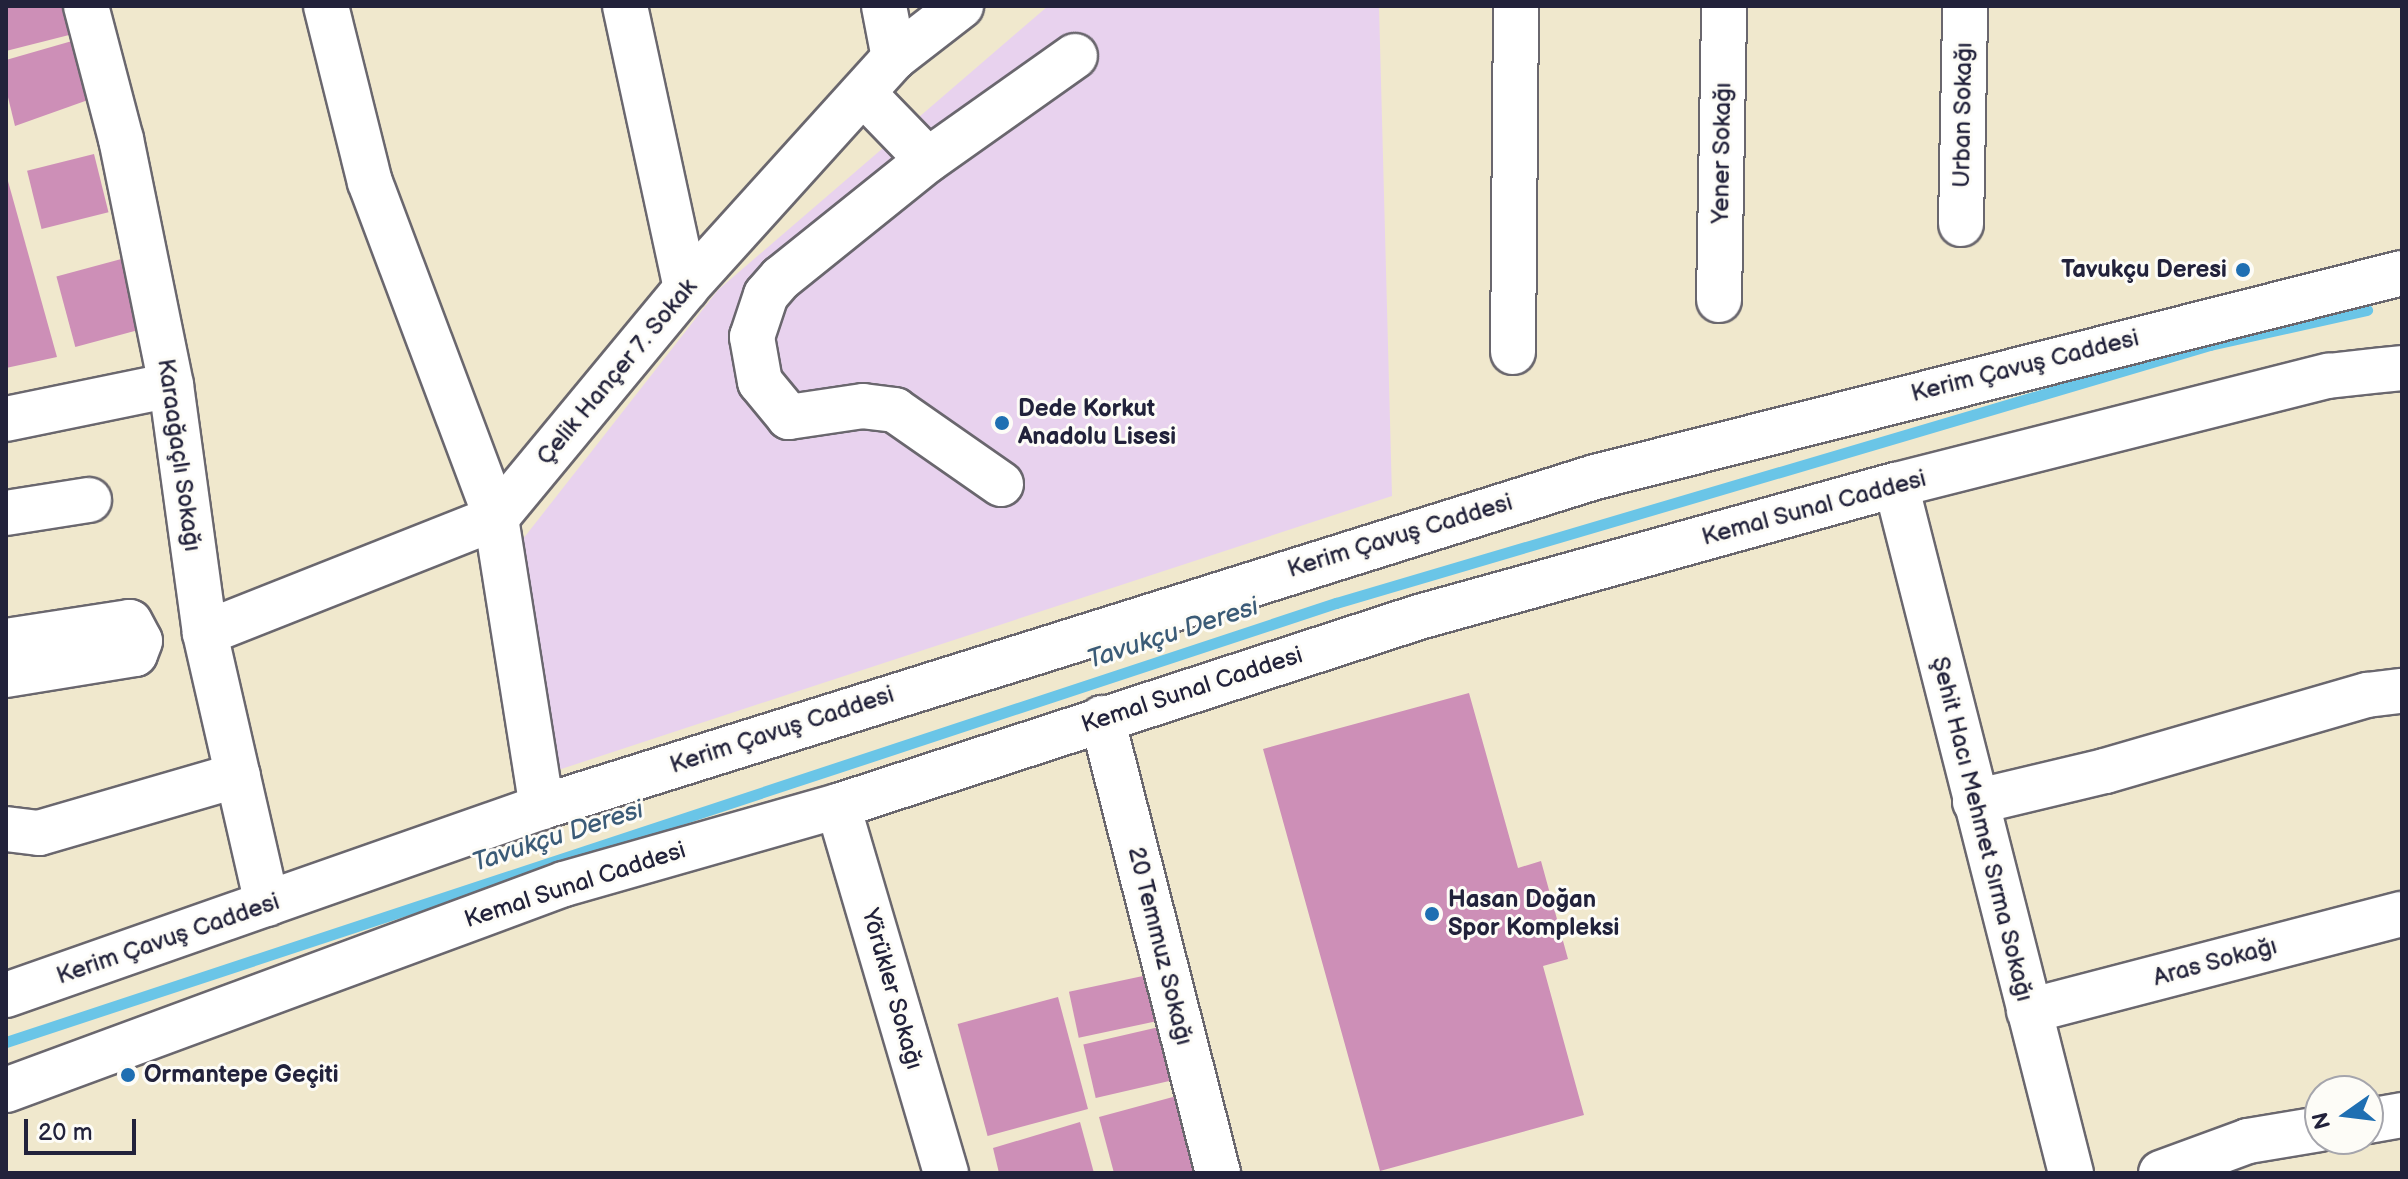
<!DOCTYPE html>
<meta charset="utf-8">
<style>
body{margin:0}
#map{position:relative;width:2408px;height:1179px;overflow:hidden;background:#f0e8cd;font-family:"Balsamiq Sans",sans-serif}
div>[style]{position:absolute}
.built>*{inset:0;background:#e8d2ee}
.stream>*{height:11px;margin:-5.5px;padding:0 5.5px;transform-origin:5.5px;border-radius:5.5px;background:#6ac5e7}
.building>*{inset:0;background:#cd8fb7;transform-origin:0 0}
.roads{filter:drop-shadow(2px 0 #6a676e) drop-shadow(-2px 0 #6a676e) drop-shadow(0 2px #6a676e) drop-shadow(0 -2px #6a676e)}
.minor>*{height:44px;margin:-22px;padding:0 22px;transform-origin:22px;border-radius:22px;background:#fff}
.major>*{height:44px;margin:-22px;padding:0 22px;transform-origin:22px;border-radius:22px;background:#fff}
.dots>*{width:22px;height:22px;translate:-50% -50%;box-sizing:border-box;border:4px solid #fdfcf7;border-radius:50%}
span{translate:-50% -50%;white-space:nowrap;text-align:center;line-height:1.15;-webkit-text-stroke:6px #fdfcf7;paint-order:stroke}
.street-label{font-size:24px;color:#22223b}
.poi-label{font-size:24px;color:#22223b;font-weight:700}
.right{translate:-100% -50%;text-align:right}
.left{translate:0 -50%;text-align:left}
.water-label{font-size:26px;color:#3b5b77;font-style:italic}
.frame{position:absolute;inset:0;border:8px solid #22223b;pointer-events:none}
.north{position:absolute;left:2304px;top:1075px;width:80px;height:80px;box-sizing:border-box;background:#fdfcf7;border:2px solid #a5a5ac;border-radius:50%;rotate:256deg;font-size:22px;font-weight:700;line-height:32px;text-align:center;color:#22223b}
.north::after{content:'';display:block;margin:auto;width:28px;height:36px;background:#1f6fb2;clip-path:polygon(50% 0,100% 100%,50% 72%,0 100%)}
.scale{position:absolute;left:24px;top:1119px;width:112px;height:36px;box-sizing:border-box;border:4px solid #22223b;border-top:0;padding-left:10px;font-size:24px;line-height:28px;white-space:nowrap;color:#22223b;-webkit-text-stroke:6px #fdfcf7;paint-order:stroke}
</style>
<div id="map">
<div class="built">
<i style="clip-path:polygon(1048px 6px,1379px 6px,1392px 496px,546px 774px,512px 553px,718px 290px)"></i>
</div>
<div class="stream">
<i style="left:6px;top:1042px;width:1401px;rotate:-18.27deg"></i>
<i style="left:1336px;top:603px;width:911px;rotate:-16.45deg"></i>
<i style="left:2210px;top:345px;width:161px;rotate:-12.6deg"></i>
</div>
<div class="building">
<i style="clip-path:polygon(6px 6px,66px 6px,73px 34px,6px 51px)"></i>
<i style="clip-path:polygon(79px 39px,88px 100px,15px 126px,6px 89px,6px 60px)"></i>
<i style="left:94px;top:154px;width:60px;height:69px;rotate:76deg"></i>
<i style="clip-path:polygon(6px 174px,57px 357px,6px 368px)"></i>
<i style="left:125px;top:258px;width:73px;height:71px;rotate:75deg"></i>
<i style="clip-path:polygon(1469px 693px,1518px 868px,1541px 861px,1568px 959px,1543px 966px,1584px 1115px,1380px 1171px,1263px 749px)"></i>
<i style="left:1157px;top:973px;width:47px;height:90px;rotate:78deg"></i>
<i style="left:1058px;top:997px;width:116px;height:104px;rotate:75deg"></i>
<i style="left:1172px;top:1024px;width:55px;height:91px;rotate:77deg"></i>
<i style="clip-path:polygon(1184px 1094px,1204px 1173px,1114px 1173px,1099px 1117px)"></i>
<i style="clip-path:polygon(1080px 1122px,1094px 1173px,999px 1173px,993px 1148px)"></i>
</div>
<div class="roads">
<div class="minor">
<i style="left:86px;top:6px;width:138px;rotate:75.3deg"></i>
<i style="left:121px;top:139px;width:251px;rotate:78.5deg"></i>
<i style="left:171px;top:385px;width:250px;rotate:82.2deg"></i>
<i style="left:205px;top:633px;width:278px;rotate:77.1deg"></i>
<i style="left:326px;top:6px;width:181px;rotate:76deg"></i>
<i style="left:370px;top:182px;width:359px;rotate:69.4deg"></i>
<i style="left:496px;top:518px;width:293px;rotate:81deg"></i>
<i style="left:625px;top:6px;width:289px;rotate:77.8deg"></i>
<i style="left:884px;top:6px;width:53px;rotate:79.1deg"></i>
<i style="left:863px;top:93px;width:93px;rotate:45.9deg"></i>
<i style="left:1961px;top:224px;width:218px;rotate:-88.9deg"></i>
<i style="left:1719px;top:300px;width:294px;rotate:-89deg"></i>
<i style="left:1513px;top:352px;width:346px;rotate:-89.5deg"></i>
<i style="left:6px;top:419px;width:168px;rotate:-11.6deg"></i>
<i style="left:1001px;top:484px;width:129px;rotate:-145.1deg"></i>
<i style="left:895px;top:410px;width:32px;rotate:-173deg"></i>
<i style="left:863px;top:406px;width:75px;rotate:171.5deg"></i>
<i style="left:789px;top:417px;width:45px;rotate:-129.6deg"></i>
<i style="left:760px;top:382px;width:46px;rotate:-100.1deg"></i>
<i style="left:752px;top:337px;width:44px;rotate:-71.6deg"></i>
<i style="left:766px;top:295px;width:23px;rotate:-49deg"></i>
<i style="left:781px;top:278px;width:189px;rotate:-38.8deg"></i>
<i style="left:928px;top:160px;width:180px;rotate:-35.3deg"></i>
<i style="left:1896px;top:485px;width:710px;rotate:75.73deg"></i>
<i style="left:6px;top:513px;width:84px;rotate:-8.9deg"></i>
<i style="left:205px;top:633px;width:313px;rotate:-21.6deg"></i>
<i style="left:496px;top:518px;width:298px;rotate:-50.4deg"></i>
<i style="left:686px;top:288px;width:310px;rotate:-47.9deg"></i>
<i style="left:894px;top:58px;width:85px;rotate:-37.8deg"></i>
<i style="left:6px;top:641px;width:125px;rotate:-8.7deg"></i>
<i style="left:130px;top:622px;width:21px;rotate:62deg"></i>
<i style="left:140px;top:641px;width:14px;rotate:111deg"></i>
<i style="left:135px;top:654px;width:131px;rotate:170.8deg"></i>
<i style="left:1102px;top:718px;width:470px;rotate:75.7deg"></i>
<i style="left:1975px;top:802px;width:134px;rotate:-13.4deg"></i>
<i style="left:2105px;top:771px;width:273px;rotate:-16.2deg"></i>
<i style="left:2367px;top:695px;width:35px;rotate:-7deg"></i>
<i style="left:838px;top:806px;width:383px;rotate:73.6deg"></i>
<i style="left:6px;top:829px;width:33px;rotate:7deg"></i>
<i style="left:39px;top:833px;width:207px;rotate:-16.2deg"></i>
<i style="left:2029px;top:1011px;width:385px;rotate:-14.6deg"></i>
<i style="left:2368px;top:1121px;width:35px;rotate:-10deg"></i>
<i style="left:2161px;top:1173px;width:93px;rotate:-20.2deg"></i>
<i style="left:2248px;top:1141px;width:73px;rotate:-9.5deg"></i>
</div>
<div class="major">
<i style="left:6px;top:995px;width:568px;rotate:-19.33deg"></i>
<i style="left:542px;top:807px;width:1103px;rotate:-17.4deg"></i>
<i style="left:1595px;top:477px;width:832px;rotate:-14.19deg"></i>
<i style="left:6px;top:1090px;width:595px;rotate:-20.26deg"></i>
<i style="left:564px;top:884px;width:285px;rotate:-15.9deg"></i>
<i style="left:838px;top:806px;width:611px;rotate:-18.02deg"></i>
<i style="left:1419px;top:617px;width:495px;rotate:-15.5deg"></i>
<i style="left:1896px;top:485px;width:446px;rotate:-14.2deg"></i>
<i style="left:2328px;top:376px;width:74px;rotate:-6.2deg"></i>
</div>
</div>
<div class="dots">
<i style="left:2243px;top:270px;background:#1f6fb2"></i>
<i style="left:1002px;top:423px;background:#1f6fb2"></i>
<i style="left:1432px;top:914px;background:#1f6fb2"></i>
<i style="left:128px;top:1075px;background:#1f6fb2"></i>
</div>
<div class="street-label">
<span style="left:1963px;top:115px;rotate:-89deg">Urban Sokağı</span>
<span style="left:1722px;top:153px;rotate:-89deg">Yener Sokağı</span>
<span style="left:2025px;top:366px;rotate:-14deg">Kerim Çavuş Caddesi</span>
<span style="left:617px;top:372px;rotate:-50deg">Çelik Hançer 7. Sokak</span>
<span style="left:179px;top:455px;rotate:82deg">Karaağaçlı Sokağı</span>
<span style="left:1814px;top:508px;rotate:-15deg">Kemal Sunal Caddesi</span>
<span style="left:1400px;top:536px;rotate:-17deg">Kerim Çavuş Caddesi</span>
<span style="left:1192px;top:690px;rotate:-18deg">Kemal Sunal Caddesi</span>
<span style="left:782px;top:730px;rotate:-18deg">Kerim Çavuş Caddesi</span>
<span style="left:1982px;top:829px;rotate:76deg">Şehit Hacı Mehmet Sırma Sokağı</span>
<span style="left:575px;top:885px;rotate:-18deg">Kemal Sunal Caddesi</span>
<span style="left:168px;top:939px;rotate:-19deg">Kerim Çavuş Caddesi</span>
<span style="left:1160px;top:946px;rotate:76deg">20 Temmuz Sokağı</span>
<span style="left:2215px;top:962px;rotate:-15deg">Aras Sokağı</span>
<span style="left:892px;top:989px;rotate:74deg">Yörükler Sokağı</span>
</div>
<div class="poi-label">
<span class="right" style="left:2227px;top:270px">Tavukçu Deresi</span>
<span class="left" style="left:1018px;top:423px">Dede Korkut<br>Anadolu Lisesi</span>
<span class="left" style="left:1448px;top:914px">Hasan Doğan<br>Spor Kompleksi</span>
<span class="left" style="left:144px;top:1075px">Ormantepe Geçiti</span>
</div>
<div class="water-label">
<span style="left:1173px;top:634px;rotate:-18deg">Tavukçu Deresi</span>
<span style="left:558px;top:837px;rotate:-18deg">Tavukçu Deresi</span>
</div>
<div class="frame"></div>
<div class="north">N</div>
<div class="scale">20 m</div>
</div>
